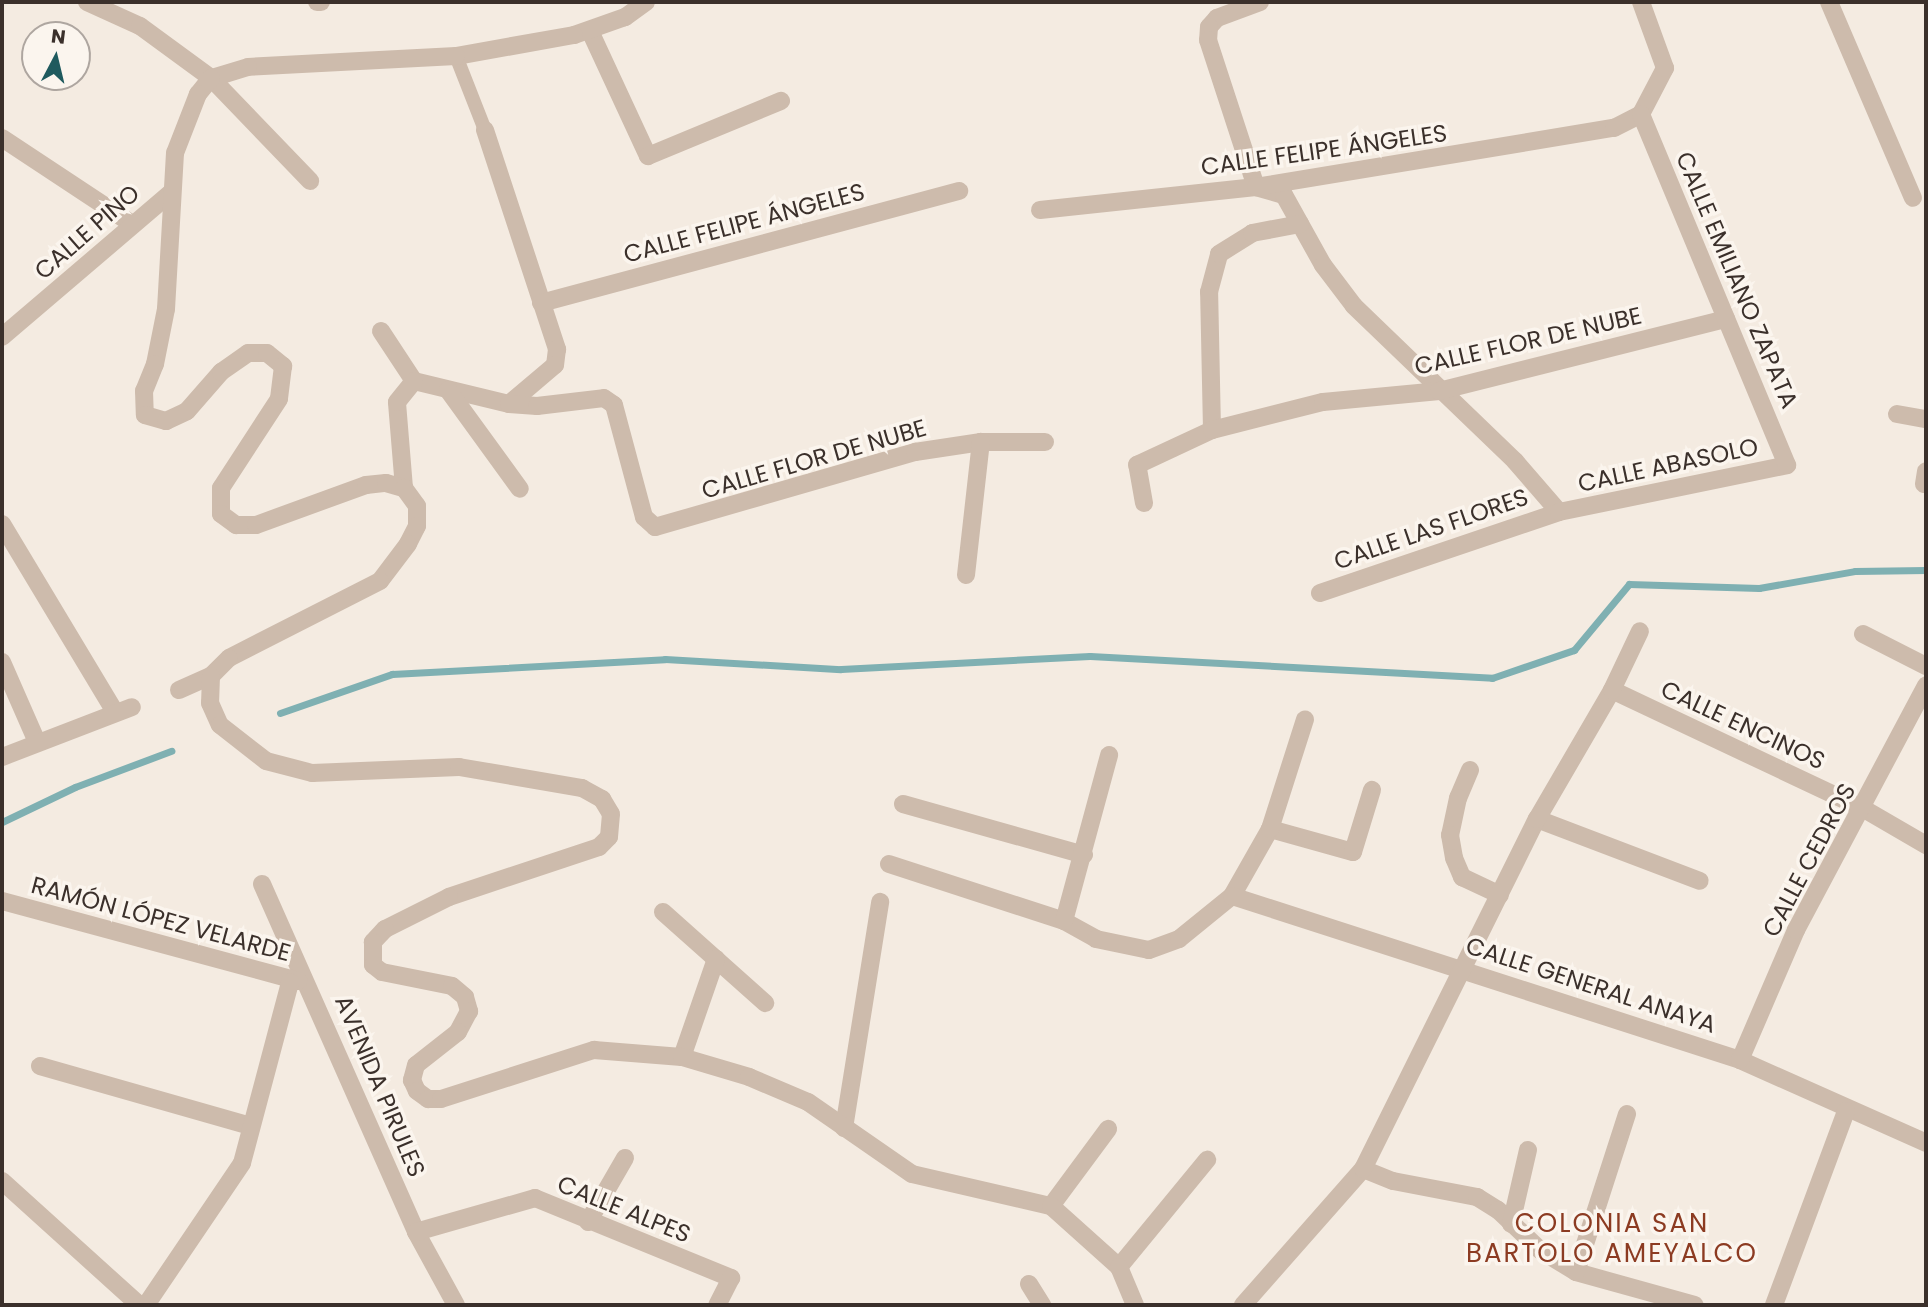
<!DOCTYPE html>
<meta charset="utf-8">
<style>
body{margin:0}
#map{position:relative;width:1928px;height:1307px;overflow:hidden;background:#f4ebe1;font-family:Poppins,sans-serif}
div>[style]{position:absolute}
.stream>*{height:7px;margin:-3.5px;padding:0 3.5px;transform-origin:3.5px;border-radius:3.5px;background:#7fb0b2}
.pedestrian>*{height:14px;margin:-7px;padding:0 7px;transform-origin:7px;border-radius:7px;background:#cdbbac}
.minor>*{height:18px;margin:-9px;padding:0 9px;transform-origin:9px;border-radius:9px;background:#cdbbac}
.tertiary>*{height:18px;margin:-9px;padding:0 9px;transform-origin:9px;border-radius:9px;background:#cdbbac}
span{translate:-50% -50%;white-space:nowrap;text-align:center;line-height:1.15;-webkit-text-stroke:7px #fbf5ee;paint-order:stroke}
.street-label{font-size:24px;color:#3b302b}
.neighbourhood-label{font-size:26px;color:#8c3b22;letter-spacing:2px}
.frame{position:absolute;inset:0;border:4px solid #3b302b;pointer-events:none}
.north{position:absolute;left:21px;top:21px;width:70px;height:70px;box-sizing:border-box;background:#fbf5ee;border:2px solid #aea6a0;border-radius:50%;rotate:7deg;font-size:19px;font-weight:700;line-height:28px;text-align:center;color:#3b302b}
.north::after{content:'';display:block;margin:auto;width:24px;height:32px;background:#1f5a5e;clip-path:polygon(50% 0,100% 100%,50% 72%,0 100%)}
</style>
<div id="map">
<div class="stream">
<i style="left:280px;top:713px;width:119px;rotate:-19.2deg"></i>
<i style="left:392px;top:674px;width:273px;rotate:-3.1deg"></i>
<i style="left:665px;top:659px;width:176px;rotate:3.3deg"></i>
<i style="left:841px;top:669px;width:249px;rotate:-3deg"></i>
<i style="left:1090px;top:656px;width:403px;rotate:3.1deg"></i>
<i style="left:1492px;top:678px;width:87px;rotate:-18.9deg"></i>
<i style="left:1574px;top:650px;width:86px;rotate:-50.2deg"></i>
<i style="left:1629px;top:584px;width:130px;rotate:1.8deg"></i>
<i style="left:1759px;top:588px;width:97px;rotate:-10deg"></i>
<i style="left:1855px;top:571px;width:71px;rotate:-0.8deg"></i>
<i style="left:2px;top:822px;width:81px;rotate:-25.6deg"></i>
<i style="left:75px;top:787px;width:103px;rotate:-20.6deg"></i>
</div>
<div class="pedestrian">
<i style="left:456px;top:56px;width:79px;rotate:68.6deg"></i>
</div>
<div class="minor">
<i style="left:87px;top:2px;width:58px;rotate:24.4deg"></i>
<i style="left:140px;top:26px;width:88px;rotate:36.2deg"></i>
<i style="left:211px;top:78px;width:143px;rotate:46.1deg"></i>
<i style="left:317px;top:2px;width:4px"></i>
<i style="left:1260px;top:2px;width:46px;rotate:159.6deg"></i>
<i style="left:1217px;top:18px;width:12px;rotate:132deg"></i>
<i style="left:1209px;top:27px;width:13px;rotate:94deg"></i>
<i style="left:1208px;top:40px;width:155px;rotate:71.9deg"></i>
<i style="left:1256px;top:187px;width:29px;rotate:16deg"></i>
<i style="left:1284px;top:195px;width:80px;rotate:60.9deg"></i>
<i style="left:1323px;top:265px;width:51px;rotate:52.9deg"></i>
<i style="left:1354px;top:306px;width:223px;rotate:43.9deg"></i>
<i style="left:1515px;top:461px;width:67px;rotate:49.2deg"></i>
<i style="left:1829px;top:2px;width:213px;rotate:66.8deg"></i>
<i style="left:590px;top:31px;width:138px;rotate:65.1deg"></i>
<i style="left:648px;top:156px;width:144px;rotate:-22.5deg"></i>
<i style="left:485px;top:130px;width:231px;rotate:71.8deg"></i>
<i style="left:557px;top:349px;width:16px;rotate:97deg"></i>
<i style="left:555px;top:365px;width:60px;rotate:139.7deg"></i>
<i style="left:2px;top:138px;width:156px;rotate:33.5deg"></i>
<i style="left:1040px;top:210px;width:217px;rotate:-6.1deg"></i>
<i style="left:1256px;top:187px;width:363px;rotate:-9.4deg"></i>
<i style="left:1614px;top:128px;width:30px;rotate:-27deg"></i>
<i style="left:1641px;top:114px;width:52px;rotate:-62.4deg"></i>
<i style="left:1665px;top:68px;width:70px;rotate:-110deg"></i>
<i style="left:541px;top:303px;width:433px;rotate:-15deg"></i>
<i style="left:381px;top:331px;width:60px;rotate:56.6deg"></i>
<i style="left:2px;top:337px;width:223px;rotate:-40.5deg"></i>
<i style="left:414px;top:381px;width:98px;rotate:13.6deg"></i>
<i style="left:509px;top:404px;width:28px;rotate:4deg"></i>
<i style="left:537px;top:406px;width:67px;rotate:-6.8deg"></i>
<i style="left:604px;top:398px;width:12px;rotate:35deg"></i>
<i style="left:614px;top:405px;width:116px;rotate:75deg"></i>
<i style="left:644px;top:517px;width:15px;rotate:42deg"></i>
<i style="left:655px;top:527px;width:271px;rotate:-16.1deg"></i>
<i style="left:915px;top:452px;width:67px;rotate:-8.6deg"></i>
<i style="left:981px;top:442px;width:64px"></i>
<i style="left:448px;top:390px;width:122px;rotate:54deg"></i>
<i style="left:1897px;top:414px;width:29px;rotate:10deg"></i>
<i style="left:1212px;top:430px;width:138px;rotate:-91.2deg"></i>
<i style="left:1209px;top:292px;width:39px;rotate:-75deg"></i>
<i style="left:1219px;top:254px;width:39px;rotate:-32deg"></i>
<i style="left:1252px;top:233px;width:49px;rotate:-10.6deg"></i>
<i style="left:1924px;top:484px;width:13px;rotate:-81deg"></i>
<i style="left:404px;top:488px;width:86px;rotate:-94.7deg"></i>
<i style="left:397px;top:402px;width:27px;rotate:-51deg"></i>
<i style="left:1144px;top:503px;width:39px;rotate:-100deg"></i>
<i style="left:1137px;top:465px;width:83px;rotate:-25deg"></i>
<i style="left:1212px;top:430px;width:114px;rotate:-14.2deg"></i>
<i style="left:1323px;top:402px;width:117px;rotate:-5.4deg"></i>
<i style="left:1439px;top:391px;width:296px;rotate:-14.1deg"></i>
<i style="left:2px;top:524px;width:219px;rotate:59deg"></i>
<i style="left:966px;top:575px;width:134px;rotate:-83.6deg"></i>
<i style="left:1320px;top:593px;width:252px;rotate:-18.7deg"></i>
<i style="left:1559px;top:512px;width:233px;rotate:-11.6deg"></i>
<i style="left:1787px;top:465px;width:380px;rotate:-112.6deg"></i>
<i style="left:1863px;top:634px;width:71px;rotate:26.9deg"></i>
<i style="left:2px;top:662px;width:87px;rotate:66.4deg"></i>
<i style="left:179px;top:690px;width:35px;rotate:-24deg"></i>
<i style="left:1612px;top:690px;width:279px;rotate:25.3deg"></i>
<i style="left:1864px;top:809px;width:72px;rotate:30.1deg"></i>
<i style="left:2px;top:757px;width:139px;rotate:-21deg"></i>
<i style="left:1470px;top:770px;width:30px;rotate:113deg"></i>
<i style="left:1458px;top:798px;width:38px;rotate:102deg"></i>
<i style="left:1450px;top:835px;width:23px;rotate:80deg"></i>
<i style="left:1454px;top:858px;width:21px;rotate:67deg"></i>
<i style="left:1462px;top:877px;width:42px;rotate:25.3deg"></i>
<i style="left:903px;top:804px;width:188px;rotate:15.7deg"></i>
<i style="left:1537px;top:819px;width:174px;rotate:20.8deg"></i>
<i style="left:1270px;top:829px;width:86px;rotate:15.5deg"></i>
<i style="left:1353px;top:852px;width:65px;rotate:-73deg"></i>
<i style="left:889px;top:864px;width:184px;rotate:18deg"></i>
<i style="left:1064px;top:921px;width:37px;rotate:29deg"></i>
<i style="left:1096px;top:939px;width:54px;rotate:11.7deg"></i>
<i style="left:1149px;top:950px;width:32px;rotate:-20deg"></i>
<i style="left:1179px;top:939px;width:68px;rotate:-39.1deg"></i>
<i style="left:1232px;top:896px;width:77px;rotate:-60.4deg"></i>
<i style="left:1270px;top:829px;width:115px;rotate:-72.3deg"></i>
<i style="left:262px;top:884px;width:381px;rotate:66.1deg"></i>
<i style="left:416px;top:1232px;width:83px;rotate:61.3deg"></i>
<i style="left:1232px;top:896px;width:534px;rotate:17.89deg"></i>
<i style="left:1740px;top:1060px;width:204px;rotate:24deg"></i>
<i style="left:2px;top:901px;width:307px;rotate:15.1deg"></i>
<i style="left:663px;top:912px;width:137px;rotate:41.7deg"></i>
<i style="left:1064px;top:921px;width:172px;rotate:-74.8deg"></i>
<i style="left:682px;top:1057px;width:104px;rotate:-70.9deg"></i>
<i style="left:1740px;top:1060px;width:142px;rotate:-66.7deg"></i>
<i style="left:1796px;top:930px;width:277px;rotate:-62deg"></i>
<i style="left:40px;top:1066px;width:218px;rotate:15.9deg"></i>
<i style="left:844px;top:1128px;width:229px;rotate:-80.9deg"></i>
<i style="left:1363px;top:1169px;width:32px;rotate:22deg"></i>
<i style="left:1393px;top:1181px;width:86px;rotate:10.8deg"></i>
<i style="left:1477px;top:1197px;width:25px;rotate:32deg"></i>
<i style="left:1498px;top:1210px;width:58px;rotate:43.6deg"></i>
<i style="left:1540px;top:1250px;width:42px;rotate:31.4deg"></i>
<i style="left:1576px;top:1272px;width:123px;rotate:15.5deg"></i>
<i style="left:2px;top:1181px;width:185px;rotate:42.1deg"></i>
<i style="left:1051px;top:1206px;width:96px;rotate:-53.5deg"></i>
<i style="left:588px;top:1222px;width:74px;rotate:-60deg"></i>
<i style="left:1511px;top:1224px;width:76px;rotate:-77.1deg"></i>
<i style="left:416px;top:1232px;width:124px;rotate:-15.9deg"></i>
<i style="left:535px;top:1198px;width:212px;rotate:22.2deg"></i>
<i style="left:731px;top:1278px;width:30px;rotate:117deg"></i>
<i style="left:1119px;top:1267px;width:139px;rotate:-50.6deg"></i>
<i style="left:1576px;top:1272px;width:166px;rotate:-72.1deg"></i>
<i style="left:1029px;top:1284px;width:25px;rotate:58deg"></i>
<i style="left:146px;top:1305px;width:171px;rotate:-55.9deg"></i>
<i style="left:242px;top:1163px;width:187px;rotate:-75.1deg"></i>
<i style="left:1243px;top:1305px;width:181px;rotate:-48.6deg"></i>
<i style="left:1363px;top:1169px;width:391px;rotate:-63.6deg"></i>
<i style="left:1537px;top:819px;width:149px;rotate:-59.8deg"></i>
<i style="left:1612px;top:690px;width:65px;rotate:-64.6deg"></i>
<i style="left:1774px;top:1305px;width:207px;rotate:-69.6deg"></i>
</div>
<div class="tertiary">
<i style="left:646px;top:2px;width:26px;rotate:144deg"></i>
<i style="left:625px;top:17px;width:54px;rotate:160.6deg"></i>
<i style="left:574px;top:35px;width:120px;rotate:169.9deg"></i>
<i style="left:456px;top:56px;width:208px;rotate:177deg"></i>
<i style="left:248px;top:67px;width:39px;rotate:163deg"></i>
<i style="left:211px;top:78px;width:21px;rotate:129deg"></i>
<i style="left:198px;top:94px;width:63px;rotate:111.3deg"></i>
<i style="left:175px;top:153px;width:156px;rotate:93.3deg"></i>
<i style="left:166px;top:309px;width:56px;rotate:101.3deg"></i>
<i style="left:155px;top:364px;width:29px;rotate:112deg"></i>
<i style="left:144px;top:391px;width:24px;rotate:88deg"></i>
<i style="left:145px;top:415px;width:22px;rotate:16deg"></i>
<i style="left:166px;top:421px;width:23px;rotate:-25deg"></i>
<i style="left:187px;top:411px;width:52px;rotate:-48.9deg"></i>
<i style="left:221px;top:372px;width:33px;rotate:-35deg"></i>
<i style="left:248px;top:353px;width:19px"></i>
<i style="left:267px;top:353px;width:21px;rotate:39deg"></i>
<i style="left:283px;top:366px;width:33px;rotate:97deg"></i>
<i style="left:279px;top:399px;width:106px;rotate:123.1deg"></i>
<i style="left:221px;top:488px;width:26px;rotate:90deg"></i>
<i style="left:221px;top:514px;width:19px;rotate:36deg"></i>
<i style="left:236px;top:525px;width:20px"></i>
<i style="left:256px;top:525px;width:117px;rotate:-20deg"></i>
<i style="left:366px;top:485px;width:20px;rotate:-6deg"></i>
<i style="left:386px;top:483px;width:19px;rotate:16deg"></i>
<i style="left:404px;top:488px;width:22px;rotate:54deg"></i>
<i style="left:417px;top:506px;width:20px;rotate:90deg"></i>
<i style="left:417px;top:526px;width:20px;rotate:117deg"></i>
<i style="left:408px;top:544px;width:46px;rotate:127.1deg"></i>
<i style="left:380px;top:581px;width:169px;rotate:153deg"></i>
<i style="left:229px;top:658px;width:25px;rotate:135deg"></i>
<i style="left:211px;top:676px;width:27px;rotate:92deg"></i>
<i style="left:210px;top:703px;width:24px;rotate:66deg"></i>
<i style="left:220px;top:725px;width:58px;rotate:38deg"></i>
<i style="left:266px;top:761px;width:48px;rotate:14.6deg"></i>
<i style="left:312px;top:773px;width:147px;rotate:-2.3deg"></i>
<i style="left:459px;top:767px;width:125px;rotate:9.7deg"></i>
<i style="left:582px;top:788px;width:23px;rotate:29deg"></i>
<i style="left:602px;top:799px;width:17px;rotate:59deg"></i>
<i style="left:611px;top:814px;width:23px;rotate:95deg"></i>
<i style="left:609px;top:837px;width:14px;rotate:135deg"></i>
<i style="left:599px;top:847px;width:158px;rotate:161.6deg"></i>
<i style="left:449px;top:897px;width:72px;rotate:153.4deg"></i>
<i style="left:385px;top:929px;width:18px;rotate:133deg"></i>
<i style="left:373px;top:942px;width:23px;rotate:90deg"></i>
<i style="left:373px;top:965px;width:11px;rotate:38deg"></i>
<i style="left:382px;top:972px;width:71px;rotate:11.3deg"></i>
<i style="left:452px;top:986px;width:17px;rotate:40deg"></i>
<i style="left:465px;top:997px;width:15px;rotate:74deg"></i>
<i style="left:469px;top:1011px;width:24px;rotate:118deg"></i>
<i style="left:458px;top:1032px;width:53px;rotate:141.8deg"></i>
<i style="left:416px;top:1065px;width:16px;rotate:105deg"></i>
<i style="left:412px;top:1080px;width:12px;rotate:66deg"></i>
<i style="left:417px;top:1091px;width:14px;rotate:36deg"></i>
<i style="left:428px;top:1099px;width:13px"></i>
<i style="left:441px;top:1099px;width:161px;rotate:-17.8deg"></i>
<i style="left:594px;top:1050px;width:88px;rotate:4.5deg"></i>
<i style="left:682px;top:1057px;width:70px;rotate:16.6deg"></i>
<i style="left:749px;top:1077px;width:64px;rotate:23deg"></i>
<i style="left:808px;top:1102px;width:126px;rotate:34.7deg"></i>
<i style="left:912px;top:1174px;width:143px;rotate:13deg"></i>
<i style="left:1051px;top:1206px;width:91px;rotate:41.9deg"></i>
<i style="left:1119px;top:1267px;width:41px;rotate:67.2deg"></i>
</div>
<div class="street-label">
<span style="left:1324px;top:150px;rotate:-8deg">CALLE FELIPE ÁNGELES</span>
<span style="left:744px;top:223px;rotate:-15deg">CALLE FELIPE ÁNGELES</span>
<span style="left:87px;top:232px;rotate:-41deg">CALLE PINO</span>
<span style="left:1737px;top:280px;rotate:67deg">CALLE EMILIANO ZAPATA</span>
<span style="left:1528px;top:341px;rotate:-13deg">CALLE FLOR DE NUBE</span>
<span style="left:814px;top:459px;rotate:-16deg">CALLE FLOR DE NUBE</span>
<span style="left:1668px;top:465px;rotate:-12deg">CALLE ABASOLO</span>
<span style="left:1431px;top:529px;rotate:-19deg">CALLE LAS FLORES</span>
<span style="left:1743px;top:725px;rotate:25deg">CALLE ENCINOS</span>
<span style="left:1809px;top:860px;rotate:-62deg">CALLE CEDROS</span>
<span style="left:161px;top:919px;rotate:15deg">RAMÓN LÓPEZ VELARDE</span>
<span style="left:1591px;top:985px;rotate:18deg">CALLE GENERAL ANAYA</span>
<span style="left:380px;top:1086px;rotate:67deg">AVENIDA PIRULES</span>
<span style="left:624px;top:1209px;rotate:22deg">CALLE ALPES</span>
</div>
<div class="neighbourhood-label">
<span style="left:1612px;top:1239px">COLONIA SAN<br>BARTOLO AMEYALCO</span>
</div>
<div class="frame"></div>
<div class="north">N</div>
</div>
